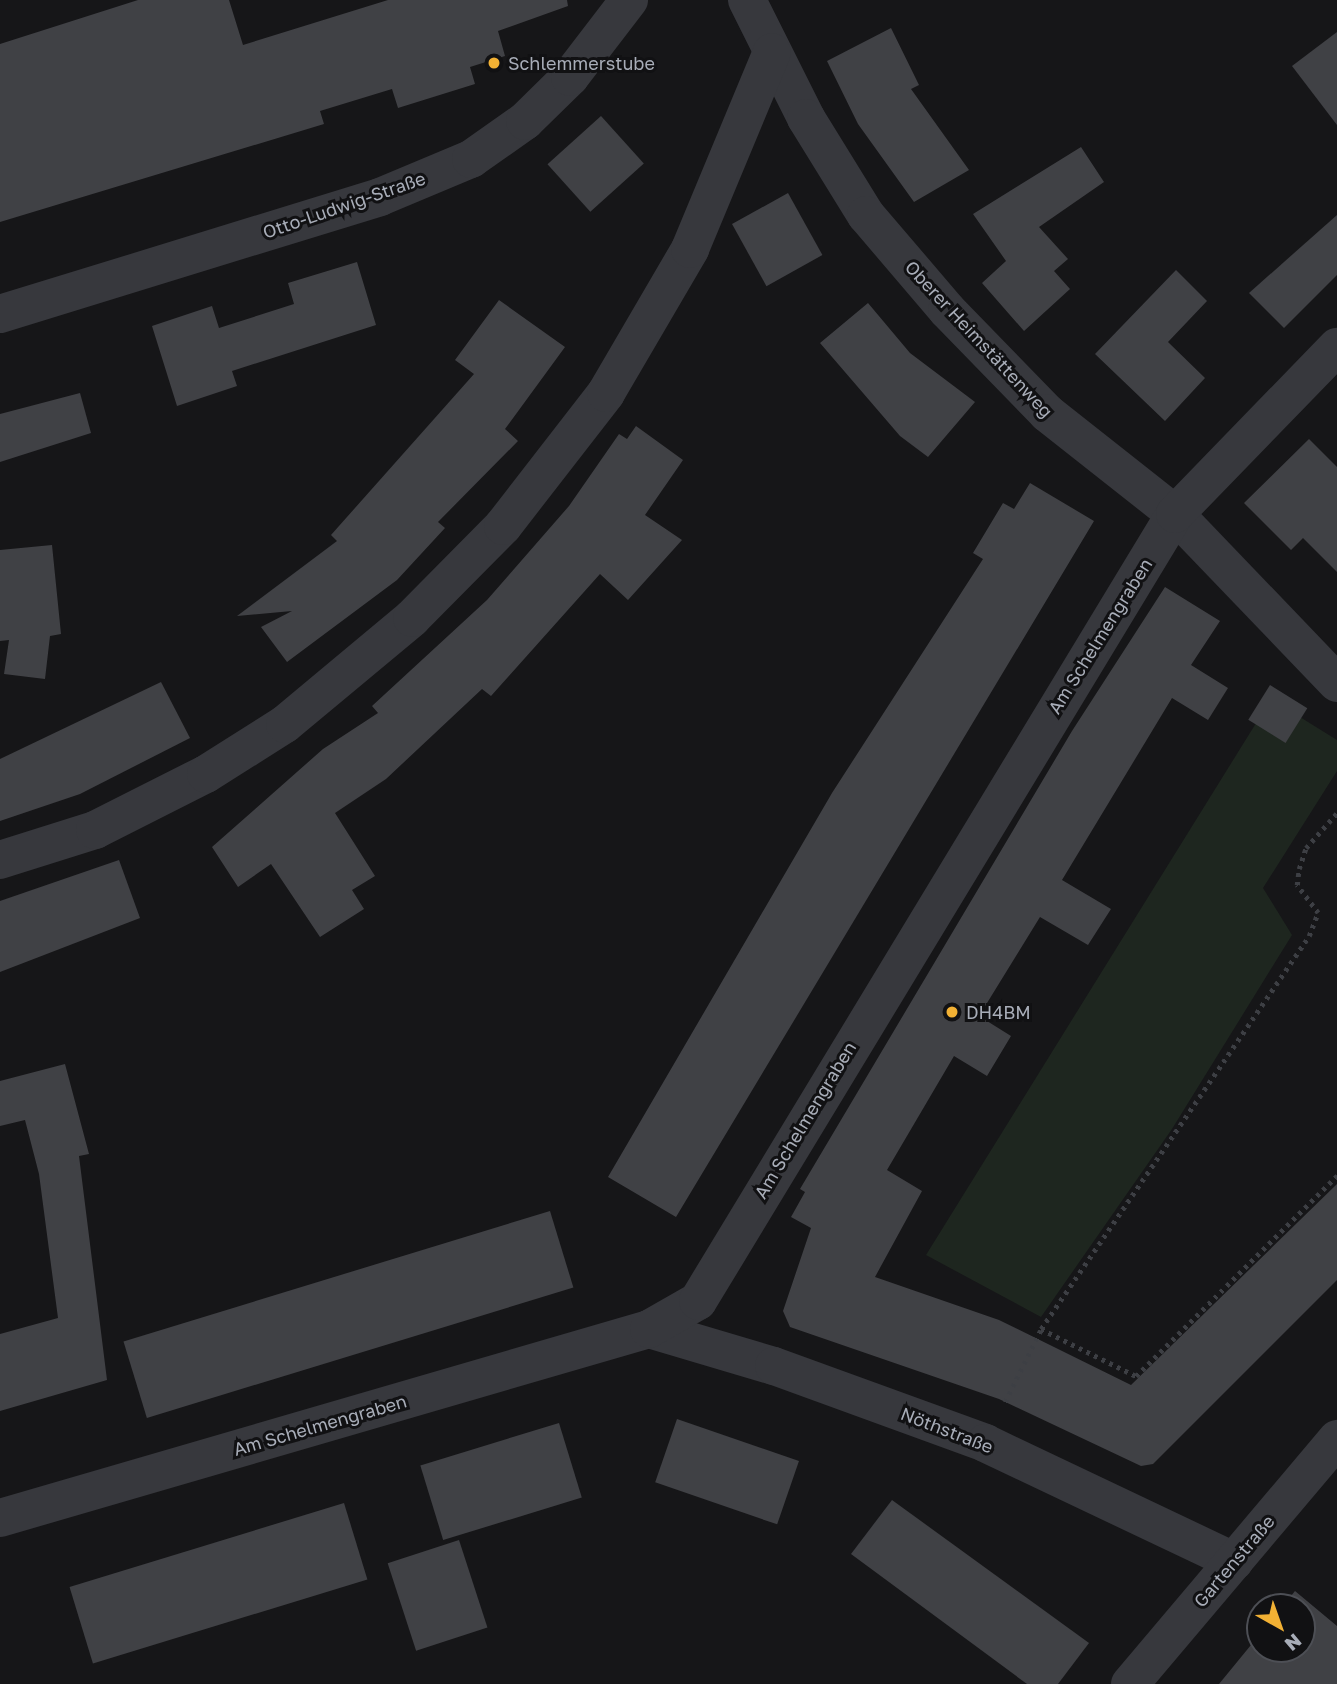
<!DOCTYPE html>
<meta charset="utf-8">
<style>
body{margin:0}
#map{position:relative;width:1337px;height:1684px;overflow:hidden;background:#161618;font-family:"Golos Text",sans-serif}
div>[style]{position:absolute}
.green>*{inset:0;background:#1e261f}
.building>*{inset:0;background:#404145;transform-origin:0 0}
.path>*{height:4.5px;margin-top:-2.25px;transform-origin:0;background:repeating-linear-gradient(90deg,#3d3f44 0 3.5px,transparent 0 8.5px)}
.street>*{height:38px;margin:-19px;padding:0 19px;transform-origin:19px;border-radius:19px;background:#37383d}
.dots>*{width:19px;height:19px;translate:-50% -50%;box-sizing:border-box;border:4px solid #111113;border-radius:50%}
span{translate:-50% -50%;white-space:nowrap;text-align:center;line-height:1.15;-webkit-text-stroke:6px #111113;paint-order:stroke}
.poi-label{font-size:18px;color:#a8adb8}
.left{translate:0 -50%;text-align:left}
.street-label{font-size:18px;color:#a8adb8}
.north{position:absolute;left:1246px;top:1593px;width:70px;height:70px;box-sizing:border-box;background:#111113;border:2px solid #4d4f55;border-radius:50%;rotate:140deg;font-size:19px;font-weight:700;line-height:28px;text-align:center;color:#a8adb8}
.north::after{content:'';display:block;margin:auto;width:24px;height:32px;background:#f2b134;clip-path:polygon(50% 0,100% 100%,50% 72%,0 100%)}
</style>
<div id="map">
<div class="green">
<i style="clip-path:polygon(1271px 699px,1337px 740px,1337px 771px,1263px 888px,1292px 935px,1172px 1129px,1041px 1317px,926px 1255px)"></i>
</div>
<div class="building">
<i style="clip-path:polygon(138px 0,229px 0,243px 45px,388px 0,567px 0,568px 6px,498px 31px,505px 56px,470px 67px,475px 84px,398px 108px,392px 89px,320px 111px,324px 124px,0 222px,0 44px)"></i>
<i style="clip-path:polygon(891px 28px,919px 85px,911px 89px,969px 170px,914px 202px,858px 124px,827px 61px)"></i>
<i style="clip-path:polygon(1337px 32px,1337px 125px,1292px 66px)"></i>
<i style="left:601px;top:116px;width:64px;height:72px;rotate:48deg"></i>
<i style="clip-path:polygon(1081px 147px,1104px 182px,1039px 227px,1068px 259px,1054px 271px,1070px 289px,1024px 331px,982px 283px,1006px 261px,973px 214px)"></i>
<i style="left:788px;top:193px;width:71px;height:64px;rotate:61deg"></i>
<i style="clip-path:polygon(1337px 215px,1337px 275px,1284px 328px,1249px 293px)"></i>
<i style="clip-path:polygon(357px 262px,376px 325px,232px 371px,237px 386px,177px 406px,152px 326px,212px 306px,219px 328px,294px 304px,288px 283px)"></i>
<i style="clip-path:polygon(1176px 270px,1207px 301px,1168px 342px,1205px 378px,1165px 421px,1095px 354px)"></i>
<i style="clip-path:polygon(499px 300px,565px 347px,505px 429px,518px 441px,438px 522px,445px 528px,397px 580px,287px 662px,261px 627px,292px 611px,237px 616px,337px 541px,331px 535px,474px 374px,455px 360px)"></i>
<i style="clip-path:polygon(868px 303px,910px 353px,975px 402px,928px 457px,900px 436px,820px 343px)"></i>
<i style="clip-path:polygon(80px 393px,91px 433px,0 462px,0 414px)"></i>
<i style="clip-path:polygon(636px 426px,683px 460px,645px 515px,682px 540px,628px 600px,600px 574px,491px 696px,482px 689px,386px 779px,335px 813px,375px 876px,352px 890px,364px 909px,320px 937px,271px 864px,238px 887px,212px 847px,323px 749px,378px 713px,372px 706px,487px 600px,569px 506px,619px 434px,627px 439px)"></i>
<i style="clip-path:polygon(1309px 439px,1337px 467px,1337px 572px,1303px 538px,1291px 550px,1244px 503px)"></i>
<i style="clip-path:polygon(1030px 483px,1094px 521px,676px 1217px,608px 1177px,832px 793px,983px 559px,973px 553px,1003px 503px,1014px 509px)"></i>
<i style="clip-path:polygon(52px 545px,61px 634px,50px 636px,45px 679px,4px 674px,9px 640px,0 641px,0 550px)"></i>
<i style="clip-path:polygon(1165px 587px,1220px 621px,1191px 665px,1228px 688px,1208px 720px,1172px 698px,1062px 880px,1111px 909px,1088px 945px,1040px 917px,979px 1016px,1011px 1036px,987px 1076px,954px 1056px,887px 1170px,922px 1191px,875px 1277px,999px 1320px,1131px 1385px,1337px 1184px,1337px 1280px,1153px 1464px,1141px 1466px,999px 1399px,790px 1327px,783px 1311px,811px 1228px,791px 1217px,805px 1192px,800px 1189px,1072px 731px)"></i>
<i style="clip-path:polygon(161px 682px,190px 738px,80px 794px,0 821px,0 759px)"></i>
<i style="left:1270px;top:685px;width:44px;height:41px;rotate:32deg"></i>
<i style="clip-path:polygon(119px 860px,140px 918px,0 972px,0 901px)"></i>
<i style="clip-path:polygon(65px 1064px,89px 1154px,79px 1156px,107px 1380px,0 1411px,0 1334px,58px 1318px,39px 1174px,25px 1120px,0 1126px,0 1081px)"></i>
<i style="left:550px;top:1211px;width:80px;height:446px;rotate:73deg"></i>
<i style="left:677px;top:1419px;width:129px;height:67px;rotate:19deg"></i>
<i style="left:559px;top:1423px;width:78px;height:145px;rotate:73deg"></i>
<i style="clip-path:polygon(892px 1500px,1089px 1643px,1058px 1684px,1027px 1684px,851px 1554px)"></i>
<i style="left:344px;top:1503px;width:80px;height:287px;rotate:73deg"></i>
<i style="left:459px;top:1540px;width:92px;height:75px;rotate:72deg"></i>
<i style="clip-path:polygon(1295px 1591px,1337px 1626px,1337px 1684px,1219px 1684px,1260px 1634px,1260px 1649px,1302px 1649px,1302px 1607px,1282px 1607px)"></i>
</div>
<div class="path">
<i style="left:1041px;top:1329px;width:476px;rotate:-55.7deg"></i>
<i style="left:1309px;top:936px;width:25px;rotate:-69deg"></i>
<i style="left:1318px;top:913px;width:35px;rotate:-127deg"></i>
<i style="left:1297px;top:885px;width:16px;rotate:-83deg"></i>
<i style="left:1299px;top:869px;width:22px;rotate:-72deg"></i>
<i style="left:1306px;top:848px;width:47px;rotate:-48.5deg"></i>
<i style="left:1005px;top:1402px;width:81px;rotate:-63.7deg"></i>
<i style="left:1041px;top:1329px;width:106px;rotate:26.3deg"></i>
<i style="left:1136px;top:1376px;width:284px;rotate:-44.9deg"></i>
</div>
<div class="street">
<i style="left:747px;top:0;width:132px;rotate:63.4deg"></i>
<i style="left:806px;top:118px;width:114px;rotate:58.3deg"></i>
<i style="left:866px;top:215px;width:125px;rotate:49.5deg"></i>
<i style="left:947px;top:310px;width:144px;rotate:45.8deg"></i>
<i style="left:1047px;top:413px;width:163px;rotate:38.3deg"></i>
<i style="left:1175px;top:514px;width:234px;rotate:46.2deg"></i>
<i style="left:0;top:314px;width:398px;rotate:-17.1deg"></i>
<i style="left:380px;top:197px;width:99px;rotate:-22.7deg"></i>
<i style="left:471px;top:159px;width:66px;rotate:-35.1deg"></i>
<i style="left:525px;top:121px;width:63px;rotate:-44.4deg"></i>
<i style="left:570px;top:77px;width:97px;rotate:-52.5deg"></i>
<i style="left:0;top:860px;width:100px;rotate:-17.5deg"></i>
<i style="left:95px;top:830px;width:124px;rotate:-26.8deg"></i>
<i style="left:206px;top:774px;width:93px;rotate:-32.3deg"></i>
<i style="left:285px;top:724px;width:165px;rotate:-39.8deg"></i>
<i style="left:412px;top:618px;width:129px;rotate:-45.3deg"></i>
<i style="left:503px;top:526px;width:168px;rotate:-52.2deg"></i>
<i style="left:606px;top:393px;width:167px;rotate:-59.7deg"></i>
<i style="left:690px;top:249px;width:213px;rotate:-67.4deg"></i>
<i style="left:649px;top:1329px;width:130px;rotate:16.5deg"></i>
<i style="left:774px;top:1366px;width:225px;rotate:20deg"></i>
<i style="left:985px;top:1443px;width:276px;rotate:25.4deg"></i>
<i style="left:0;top:1518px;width:676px;rotate:-16.24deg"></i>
<i style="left:649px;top:1329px;width:56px;rotate:-29.7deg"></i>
<i style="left:698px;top:1301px;width:920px;rotate:-58.78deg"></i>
<i style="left:1175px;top:514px;width:233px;rotate:-45.9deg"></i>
<i style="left:1130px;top:1684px;width:321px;rotate:-49.8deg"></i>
</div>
<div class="dots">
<i style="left:494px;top:63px;background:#f2b134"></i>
<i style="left:952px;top:1012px;background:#f2b134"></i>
</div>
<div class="poi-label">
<span class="left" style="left:508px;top:63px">Schlemmerstube</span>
<span class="left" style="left:966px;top:1012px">DH4BM</span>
</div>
<div class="street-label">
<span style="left:344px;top:205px;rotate:-19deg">Otto-Ludwig-Straße</span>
<span style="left:979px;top:339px;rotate:47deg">Oberer Heimstättenweg</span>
<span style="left:1100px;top:636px;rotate:-58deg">Am Schelmengraben</span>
<span style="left:805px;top:1120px;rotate:-59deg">Am Schelmengraben</span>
<span style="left:320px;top:1425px;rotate:-16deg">Am Schelmengraben</span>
<span style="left:947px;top:1430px;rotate:21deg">Nöthstraße</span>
<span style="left:1234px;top:1561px;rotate:-50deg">Gartenstraße</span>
</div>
<div class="north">N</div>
</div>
